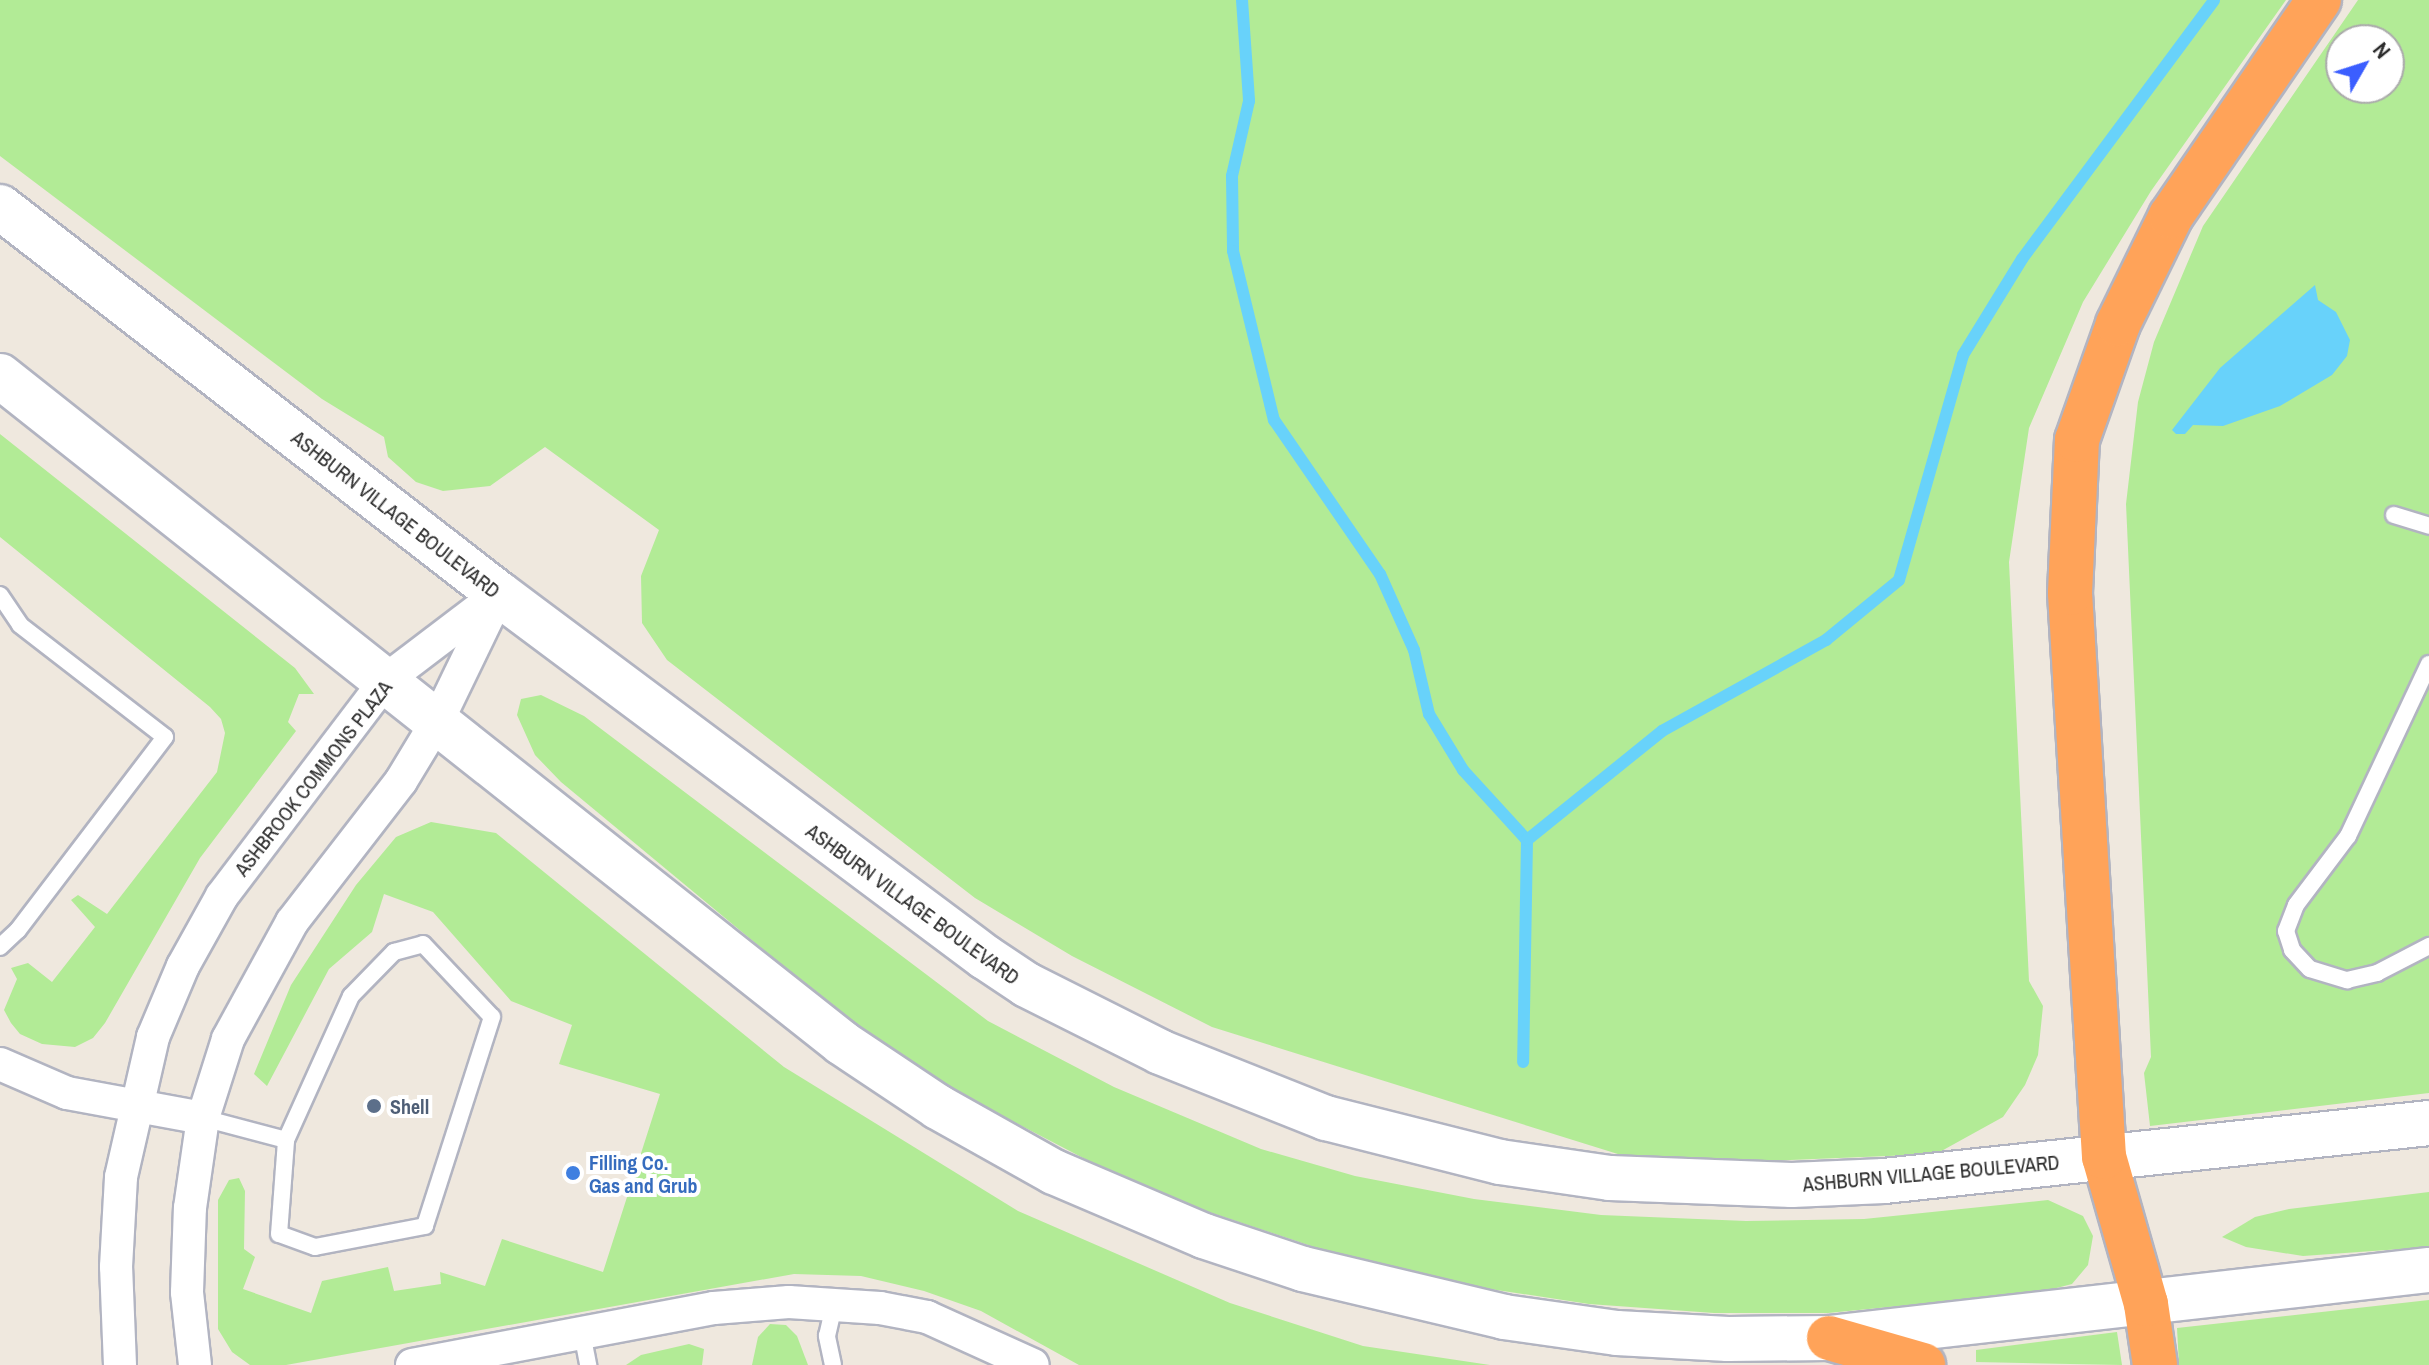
<!DOCTYPE html>
<style>
body{margin:0}
#map{position:relative;width:2429px;height:1365px;overflow:hidden;background:#efe8de;font-family:"Archivo Narrow",sans-serif}
div>[style]{position:absolute}
.green>*{inset:0;background:#b2eb96}
.water>*{inset:0;background:#68d2fa}
.stream>*{height:12px;margin:-6px;padding:0 6px;transform-origin:6px;border-radius:6px;background:#68d2fa}
.roads{filter:drop-shadow(2px 0 #b2b4c1) drop-shadow(-2px 0 #b2b4c1) drop-shadow(0 2px #b2b4c1) drop-shadow(0 -2px #b2b4c1)}
.lane>*{height:16px;margin:-8px;padding:0 8px;transform-origin:8px;border-radius:8px;background:#fff}
.street>*{height:32px;margin:-16px;padding:0 16px;transform-origin:16px;border-radius:16px;background:#fff}
.secondary>*{height:44px;margin:-22px;padding:0 22px;transform-origin:22px;border-radius:22px;background:#fff}
.highway>*{height:44px;margin:-22px;padding:0 22px;transform-origin:22px;border-radius:22px;background:#ffa359}
.dots>*{width:22px;height:22px;translate:-50% -50%;box-sizing:border-box;border:4px solid #fff;border-radius:50%}
span{translate:-50% -50%;white-space:nowrap;text-align:center;line-height:1.15;-webkit-text-stroke:8px #fff;paint-order:stroke}
.street-label{font-size:20px;color:#2d2d2d}
.service-label{font-size:20px;color:#4e5e75;font-weight:700}
.left{translate:0 -50%;text-align:left}
.shop-label{font-size:20px;color:#366cbe;font-weight:700}
.north{position:absolute;left:2325px;top:24px;width:80px;height:80px;box-sizing:border-box;background:#fff;border:2px solid #ababab;border-radius:50%;rotate:51deg;font-size:22px;font-weight:700;line-height:32px;text-align:center;color:#2d2d2d}
.north::after{content:'';display:block;margin:auto;width:28px;height:36px;background:#3b5eff;clip-path:polygon(50% 0,100% 100%,50% 72%,0 100%)}
</style>
<div id="map">
<div class="green">
<i style="clip-path:polygon(0 0,2286px 0,2151px 191px,2083px 302px,2029px 428px,2009px 562px,2029px 981px,2043px 1006px,2038px 1055px,2025px 1085px,2003px 1117px,1936px 1154px,1763px 1161px,1621px 1155px,1212px 1027px,1072px 956px,975px 898px,667px 660px,642px 623px,641px 576px,659px 530px,545px 447px,490px 486px,443px 491px,416px 482px,388px 457px,384px 437px,322px 399px,0 156px)"></i>
<i style="clip-path:polygon(evenodd,2358px 0,2429px 0,2429px 1093px,2150px 1126px,2144px 1073px,2151px 1057px,2126px 504px,2138px 402px,2154px 342px,2203px 226px,2358px 0,2341px 40px,2389px 40px,2389px 88px,2341px 88px,2341px 40px)"></i>
<i style="clip-path:polygon(0 434px,295px 668px,314px 694px,299px 694px,288px 722px,296px 731px,200px 858px,105px 1023px,93px 1038px,75px 1047px,42px 1044px,20px 1034px,11px 1023px,4px 1010px,17px 979px,11px 968px,28px 963px,52px 982px,95px 927px,71px 900px,78px 895px,107px 914px,217px 772px,225px 733px,221px 719px,210px 707px,0 537px)"></i>
<i style="clip-path:polygon(541px 695px,584px 716px,988px 1021px,1114px 1087px,1261px 1149px,1355px 1176px,1474px 1199px,1601px 1215px,1746px 1221px,1864px 1219px,2048px 1200px,2083px 1216px,2093px 1236px,2088px 1265px,2072px 1284px,2041px 1292px,1828px 1313px,1714px 1313px,1589px 1304px,1464px 1285px,1350px 1259px,1206px 1211px,1087px 1160px,960px 1094px,841px 1014px,561px 782px,535px 755px,517px 715px,521px 699px)"></i>
<i style="clip-path:polygon(431px 822px,496px 833px,784px 1067px,1018px 1211px,1230px 1303px,1363px 1346px,1490px 1365px,1079px 1365px,981px 1311px,924px 1291px,861px 1276px,794px 1274px,286px 1365px,250px 1365px,232px 1352px,218px 1329px,218px 1200px,229px 1180px,239px 1178px,245px 1191px,244px 1249px,255px 1257px,243px 1289px,311px 1313px,322px 1281px,388px 1267px,394px 1291px,441px 1284px,440px 1272px,485px 1286px,502px 1239px,603px 1272px,660px 1094px,559px 1064px,572px 1025px,511px 1001px,433px 912px,384px 894px,372px 932px,329px 969px,267px 1086px,254px 1074px,291px 985px,356px 885px,396px 837px)"></i>
<i style="clip-path:polygon(2429px 1192px,2429px 1247px,2303px 1256px,2246px 1247px,2222px 1237px,2255px 1217px,2289px 1209px)"></i>
<i style="clip-path:polygon(2429px 1300px,2429px 1365px,2179px 1365px,2177px 1328px)"></i>
<i style="clip-path:polygon(770px 1324px,786px 1325px,797px 1336px,808px 1365px,752px 1365px,758px 1337px)"></i>
<i style="clip-path:polygon(2117px 1332px,2122px 1365px,1976px 1362px,1976px 1350px)"></i>
<i style="clip-path:polygon(689px 1344px,704px 1349px,702px 1365px,626px 1365px,641px 1355px)"></i>
</div>
<div class="water">
<i style="clip-path:polygon(2315px 285px,2318px 300px,2336px 312px,2350px 340px,2347px 356px,2332px 375px,2280px 406px,2223px 426px,2193px 425px,2185px 434px,2176px 434px,2172px 430px,2220px 368px)"></i>
</div>
<div class="stream">
<i style="left:1242px;top:0;width:101px;rotate:86deg"></i>
<i style="left:1249px;top:101px;width:77px;rotate:102.8deg"></i>
<i style="left:1232px;top:176px;width:75px;rotate:89.2deg"></i>
<i style="left:1233px;top:251px;width:174px;rotate:76.4deg"></i>
<i style="left:1274px;top:420px;width:187px;rotate:55.5deg"></i>
<i style="left:1380px;top:574px;width:83px;rotate:65.9deg"></i>
<i style="left:1414px;top:650px;width:66px;rotate:76.8deg"></i>
<i style="left:1429px;top:714px;width:66px;rotate:58.7deg"></i>
<i style="left:1463px;top:770px;width:95px;rotate:47.6deg"></i>
<i style="left:1527px;top:840px;width:222px;rotate:91deg"></i>
<i style="left:1527px;top:840px;width:174px;rotate:-38.9deg"></i>
<i style="left:1662px;top:731px;width:188px;rotate:-29deg"></i>
<i style="left:1826px;top:640px;width:94px;rotate:-39.4deg"></i>
<i style="left:1899px;top:580px;width:234px;rotate:-74.1deg"></i>
<i style="left:1963px;top:355px;width:113px;rotate:-58.4deg"></i>
<i style="left:2022px;top:259px;width:322px;rotate:-53.4deg"></i>
</div>
<div class="roads">
<div class="lane">
<i style="left:2394px;top:515px;width:37px;rotate:17deg"></i>
<i style="left:0;top:595px;width:36px;rotate:56deg"></i>
<i style="left:20px;top:625px;width:183px;rotate:37.7deg"></i>
<i style="left:165px;top:737px;width:243px;rotate:127.3deg"></i>
<i style="left:18px;top:930px;width:25px;rotate:137deg"></i>
<i style="left:2429px;top:664px;width:190px;rotate:115.2deg"></i>
<i style="left:2348px;top:836px;width:86px;rotate:127deg"></i>
<i style="left:2296px;top:905px;width:28px;rotate:111deg"></i>
<i style="left:2286px;top:931px;width:20px;rotate:72deg"></i>
<i style="left:2292px;top:950px;width:26px;rotate:47deg"></i>
<i style="left:2310px;top:969px;width:39px;rotate:17deg"></i>
<i style="left:2347px;top:980px;width:31px;rotate:-13deg"></i>
<i style="left:2377px;top:973px;width:59px;rotate:-27.4deg"></i>
<i style="left:203px;top:1118px;width:86px;rotate:14.8deg"></i>
<i style="left:286px;top:1140px;width:158px;rotate:-65.7deg"></i>
<i style="left:351px;top:996px;width:62px;rotate:-45.7deg"></i>
<i style="left:394px;top:952px;width:30px;rotate:-15deg"></i>
<i style="left:423px;top:944px;width:100px;rotate:46.6deg"></i>
<i style="left:492px;top:1017px;width:219px;rotate:107.8deg"></i>
<i style="left:425px;top:1226px;width:112px;rotate:169.2deg"></i>
<i style="left:315px;top:1247px;width:38px;rotate:-160deg"></i>
<i style="left:279px;top:1234px;width:94px;rotate:-85.7deg"></i>
<i style="left:582px;top:1333px;width:33px;rotate:79deg"></i>
<i style="left:833px;top:1365px;width:30px;rotate:-102deg"></i>
<i style="left:827px;top:1336px;width:32px;rotate:-77deg"></i>
</div>
<div class="street">
<i style="left:0;top:1064px;width:73px;rotate:23.4deg"></i>
<i style="left:67px;top:1093px;width:138px;rotate:10.4deg"></i>
<i style="left:120px;top:1365px;width:98px;rotate:-92.3deg"></i>
<i style="left:116px;top:1267px;width:90px;rotate:-86.8deg"></i>
<i style="left:121px;top:1177px;width:144px;rotate:-77.1deg"></i>
<i style="left:153px;top:1037px;width:77px;rotate:-67.1deg"></i>
<i style="left:183px;top:966px;width:80px;rotate:-60.9deg"></i>
<i style="left:222px;top:896px;width:273px;rotate:-52.8deg"></i>
<i style="left:387px;top:679px;width:141px;rotate:-37.2deg"></i>
<i style="left:195px;top:1365px;width:73px;rotate:-96.3deg"></i>
<i style="left:187px;top:1292px;width:84px;rotate:-88deg"></i>
<i style="left:190px;top:1208px;width:91px;rotate:-81.8deg"></i>
<i style="left:203px;top:1118px;width:83px;rotate:-72.4deg"></i>
<i style="left:228px;top:1039px;width:133px;rotate:-61.3deg"></i>
<i style="left:292px;top:922px;width:178px;rotate:-52.3deg"></i>
<i style="left:401px;top:781px;width:71px;rotate:-58.8deg"></i>
<i style="left:438px;top:720px;width:133px;rotate:-64.2deg"></i>
<i style="left:412px;top:1365px;width:307px;rotate:-10.7deg"></i>
<i style="left:714px;top:1308px;width:75px;rotate:-4.6deg"></i>
<i style="left:789px;top:1302px;width:91px;rotate:3.8deg"></i>
<i style="left:880px;top:1308px;width:48px;rotate:10.8deg"></i>
<i style="left:927px;top:1317px;width:116px;rotate:24.4deg"></i>
</div>
<div class="secondary">
<i style="left:0;top:207px;width:631px;rotate:37.8deg"></i>
<i style="left:499px;top:594px;width:607px;rotate:36.76deg"></i>
<i style="left:985px;top:957px;width:50px;rotate:33.7deg"></i>
<i style="left:1027px;top:985px;width:149px;rotate:26.7deg"></i>
<i style="left:1160px;top:1052px;width:179px;rotate:21.7deg"></i>
<i style="left:1326px;top:1118px;width:179px;rotate:14.2deg"></i>
<i style="left:1500px;top:1162px;width:111px;rotate:8.3deg"></i>
<i style="left:1610px;top:1178px;width:182px;rotate:2.2deg"></i>
<i style="left:1792px;top:1185px;width:92px;rotate:-2.5deg"></i>
<i style="left:1884px;top:1181px;width:548px;rotate:-6.07deg"></i>
<i style="left:0;top:376px;width:1074px;rotate:38.38deg"></i>
<i style="left:842px;top:1043px;width:115px;rotate:33.7deg"></i>
<i style="left:938px;top:1107px;width:133px;rotate:29.3deg"></i>
<i style="left:1054px;top:1172px;width:163px;rotate:23.1deg"></i>
<i style="left:1204px;top:1236px;width:104px;rotate:18.4deg"></i>
<i style="left:1303px;top:1269px;width:207px;rotate:13.4deg"></i>
<i style="left:1504px;top:1317px;width:114px;rotate:8.1deg"></i>
<i style="left:1617px;top:1333px;width:111px;rotate:3.1deg"></i>
<i style="left:1728px;top:1339px;width:101px;rotate:-0.6deg"></i>
<i style="left:1829px;top:1338px;width:604px;rotate:-6.47deg"></i>
</div>
<div class="highway">
<i style="left:1829px;top:1338px;width:98px;rotate:16deg"></i>
<i style="left:2155px;top:1365px;width:62px;rotate:-98.4deg"></i>
<i style="left:2146px;top:1304px;width:153px;rotate:-105.9deg"></i>
<i style="left:2104px;top:1157px;width:565px;rotate:-93.45deg"></i>
<i style="left:2070px;top:593px;width:153px;rotate:-87.4deg"></i>
<i style="left:2077px;top:440px;width:123px;rotate:-70.5deg"></i>
<i style="left:2118px;top:324px;width:120px;rotate:-63.9deg"></i>
<i style="left:2171px;top:216px;width:262px;rotate:-55.6deg"></i>
</div>
</div>
<div class="dots">
<i style="left:374px;top:1106px;background:#5c6f8a"></i>
<i style="left:573px;top:1173px;background:#3f7fe0"></i>
</div>
<div class="street-label">
<span style="left:396px;top:514px;rotate:38deg">ASHBURN VILLAGE BOULEVARD</span>
<span style="left:313px;top:778px;rotate:-52deg">ASHBROOK COMMONS PLAZA</span>
<span style="left:913px;top:904px;rotate:36deg">ASHBURN VILLAGE BOULEVARD</span>
<span style="left:1931px;top:1173px;rotate:-5deg">ASHBURN VILLAGE BOULEVARD</span>
</div>
<div class="service-label">
<span class="left" style="left:390px;top:1106px">Shell</span>
</div>
<div class="shop-label">
<span class="left" style="left:589px;top:1174px">Filling Co.<br>Gas and Grub</span>
</div>
<div class="north">N</div>
</div>
